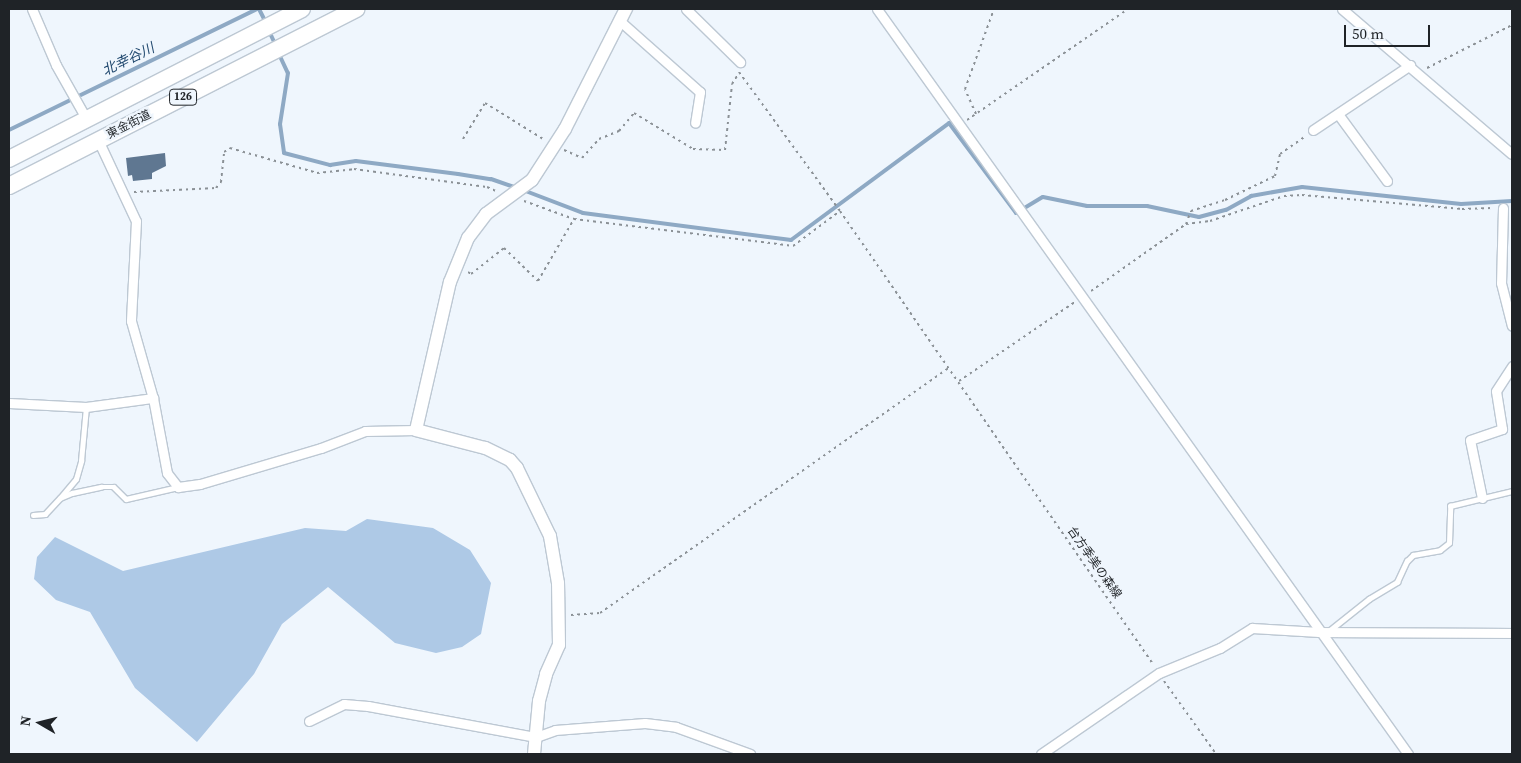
<!DOCTYPE html>
<meta charset="utf-8">
<style>
body{margin:0}
#map{position:relative;width:1521px;height:763px;overflow:hidden;background:#eff6fd;font-family:"Source Serif 4","Noto Sans JP",serif}
div>[style]{position:absolute}
.forest>*{inset:0;background:#aec9e6}
.stream>*{height:4px;margin:-2px;padding:0 2px;transform-origin:2px;border-radius:2px;background:#8ea9c4}
.building>*{inset:0;background:#5f7791}
.path>*{height:2px;margin-top:-1px;transform-origin:0;background:repeating-linear-gradient(90deg,#8b9196 0 2.5px,transparent 0 6.5px)}
.roads{filter:drop-shadow(1px 0 #bdc8d3) drop-shadow(-1px 0 #bdc8d3) drop-shadow(0 1px #bdc8d3) drop-shadow(0 -1px #bdc8d3)}
.lane>*{height:4.5px;margin:-2.25px;padding:0 2.25px;transform-origin:2.25px;border-radius:2.25px;background:#fff}
.street>*{height:9px;margin:-4.5px;padding:0 4.5px;transform-origin:4.5px;border-radius:4.5px;background:#fff}
.secondary>*{height:12px;margin:-6px;padding:0 6px;transform-origin:6px;border-radius:6px;background:#fff}
.highway>*{height:16px;margin:-8px;padding:0 8px;transform-origin:8px;border-radius:8px;background:#fff}
span{translate:-50% -50%;white-space:nowrap;text-align:center;line-height:1.15;-webkit-text-stroke:4.5px #eff6fd;paint-order:stroke}
.shield-label span{padding:1px 4px;background:#eff6fd;border:1px solid;border-radius:4px;-webkit-text-stroke-width:0}
.shield-label{font-size:11px;color:#1f2327;font-weight:700}
.street-label{font-size:12px;color:#1f2327}
.water-label{font-size:14px;color:#21496f;font-style:italic}
.frame{position:absolute;inset:0;border:10px solid #1f2327;pointer-events:none}
.north{position:absolute;left:15px;top:698px;width:50px;height:50px;-webkit-text-stroke:4px #eff6fd;paint-order:stroke;rotate:278deg;font-size:14px;font-weight:700;line-height:20px;text-align:center;color:#1f2327}
.north::after{content:'';display:block;margin:auto;width:18px;height:22px;background:#1f2327;clip-path:polygon(50% 0,100% 100%,50% 72%,0 100%)}
.scale{position:absolute;left:1344px;top:25px;width:86px;height:22px;box-sizing:border-box;border:2px solid #1f2327;border-top:0;padding-left:6px;font-size:15px;line-height:18px;white-space:nowrap;color:#1f2327;-webkit-text-stroke:4px #eff6fd;paint-order:stroke}
</style>
<div id="map">
<div class="forest">
<i style="clip-path:polygon(367px 519px,433px 528px,470px 550px,491px 583px,481px 634px,462px 647px,436px 653px,395px 643px,328px 587px,282px 624px,254px 674px,197px 742px,135px 688px,90px 612px,56px 600px,34px 579px,37px 557px,55px 537px,123px 571px,305px 528px,346px 531px)"></i>
</div>
<div class="stream">
<i style="left:259px;top:9px;width:16px;rotate:63deg"></i>
<i style="left:269px;top:31px;width:17px;rotate:65deg"></i>
<i style="left:278px;top:52px;width:23px;rotate:65deg"></i>
<i style="left:288px;top:73px;width:52px;rotate:98.9deg"></i>
<i style="left:280px;top:124px;width:29px;rotate:82deg"></i>
<i style="left:284px;top:153px;width:48px;rotate:14.6deg"></i>
<i style="left:330px;top:165px;width:26px;rotate:-9deg"></i>
<i style="left:356px;top:161px;width:103px;rotate:7.3deg"></i>
<i style="left:458px;top:174px;width:33px;rotate:9deg"></i>
<i style="left:491px;top:179px;width:28px;rotate:19deg"></i>
<i style="left:9px;top:130px;width:276px;rotate:-26deg"></i>
<i style="left:523px;top:190px;width:64px;rotate:21deg"></i>
<i style="left:583px;top:213px;width:210px;rotate:7.4deg"></i>
<i style="left:791px;top:240px;width:197px;rotate:-36.5deg"></i>
<i style="left:949px;top:123px;width:112px;rotate:53.3deg"></i>
<i style="left:1016px;top:213px;width:31px;rotate:-31deg"></i>
<i style="left:1043px;top:197px;width:45px;rotate:11.6deg"></i>
<i style="left:1087px;top:206px;width:60px"></i>
<i style="left:1147px;top:206px;width:53px;rotate:11.9deg"></i>
<i style="left:1199px;top:217px;width:28px;rotate:-15deg"></i>
<i style="left:1226px;top:210px;width:29px;rotate:-29deg"></i>
<i style="left:1251px;top:196px;width:52px;rotate:-10deg"></i>
<i style="left:1302px;top:187px;width:160px;rotate:6.1deg"></i>
<i style="left:1461px;top:204px;width:51px;rotate:-3.4deg"></i>
</div>
<div class="building">
<i style="clip-path:polygon(165px 153px,166px 166px,152px 173px,152px 179px,133px 181px,132px 175px,128px 176px,126px 158px)"></i>
</div>
<div class="path">
<i style="left:1427px;top:68px;width:95px;rotate:-26.8deg"></i>
<i style="left:739px;top:72px;width:172px;rotate:54deg"></i>
<i style="left:840px;top:211px;width:551px;rotate:55.36deg"></i>
<i style="left:976px;top:114px;width:27px;rotate:-114deg"></i>
<i style="left:965px;top:89px;width:85px;rotate:-70.1deg"></i>
<i style="left:967px;top:120px;width:196px;rotate:-34.6deg"></i>
<i style="left:463px;top:139px;width:42px;rotate:-58.6deg"></i>
<i style="left:485px;top:103px;width:70px;rotate:31.7deg"></i>
<i style="left:564px;top:150px;width:20px;rotate:24deg"></i>
<i style="left:582px;top:158px;width:25px;rotate:-48deg"></i>
<i style="left:599px;top:139px;width:22px;rotate:-22deg"></i>
<i style="left:619px;top:131px;width:23px;rotate:-50deg"></i>
<i style="left:634px;top:113px;width:69px;rotate:31.4deg"></i>
<i style="left:693px;top:149px;width:32px;rotate:2deg"></i>
<i style="left:725px;top:150px;width:66px;rotate:-83.9deg"></i>
<i style="left:732px;top:84px;width:13px;rotate:-58deg"></i>
<i style="left:134px;top:192px;width:82px;rotate:-2.8deg"></i>
<i style="left:216px;top:188px;width:8px;rotate:-50deg"></i>
<i style="left:221px;top:182px;width:30px;rotate:-84deg"></i>
<i style="left:224px;top:152px;width:7px;rotate:-34deg"></i>
<i style="left:230px;top:148px;width:91px;rotate:16deg"></i>
<i style="left:317px;top:173px;width:37px;rotate:-6deg"></i>
<i style="left:354px;top:169px;width:134px;rotate:7.7deg"></i>
<i style="left:487px;top:187px;width:10px;rotate:24deg"></i>
<i style="left:524px;top:201px;width:53px;rotate:19.8deg"></i>
<i style="left:574px;top:219px;width:221px;rotate:7deg"></i>
<i style="left:793px;top:246px;width:59px;rotate:-36.7deg"></i>
<i style="left:1186px;top:224px;width:14px;rotate:-69deg"></i>
<i style="left:1191px;top:211px;width:36px;rotate:-18deg"></i>
<i style="left:1225px;top:200px;width:55px;rotate:-25.6deg"></i>
<i style="left:1275px;top:176px;width:23px;rotate:-77deg"></i>
<i style="left:1280px;top:154px;width:29px;rotate:-35deg"></i>
<i style="left:468px;top:272px;width:4px;rotate:34deg"></i>
<i style="left:471px;top:274px;width:42px;rotate:-38.2deg"></i>
<i style="left:504px;top:248px;width:47px;rotate:44.1deg"></i>
<i style="left:538px;top:281px;width:72px;rotate:-59.9deg"></i>
<i style="left:1091px;top:291px;width:116px;rotate:-35.2deg"></i>
<i style="left:1186px;top:224px;width:24px;rotate:-7deg"></i>
<i style="left:1210px;top:221px;width:78px;rotate:-18.7deg"></i>
<i style="left:1284px;top:196px;width:18px;rotate:-3deg"></i>
<i style="left:1302px;top:195px;width:161px;rotate:5deg"></i>
<i style="left:1462px;top:209px;width:30px;rotate:-2deg"></i>
<i style="left:959px;top:381px;width:140px;rotate:-34.3deg"></i>
<i style="left:571px;top:615px;width:29px;rotate:-4deg"></i>
<i style="left:600px;top:613px;width:426px;rotate:-35.1deg"></i>
<i style="left:1164px;top:681px;width:90px;rotate:54.5deg"></i>
</div>
<div class="roads">
<div class="lane">
<i style="left:61px;top:497px;width:23px;rotate:-50deg"></i>
<i style="left:76px;top:479px;width:19px;rotate:-74deg"></i>
<i style="left:81px;top:461px;width:54px;rotate:-84.7deg"></i>
<i style="left:33px;top:515px;width:12px;rotate:-5deg"></i>
<i style="left:45px;top:514px;width:22px;rotate:-47deg"></i>
<i style="left:60px;top:498px;width:13px;rotate:-23deg"></i>
<i style="left:72px;top:493px;width:30px;rotate:-12deg"></i>
<i style="left:101px;top:487px;width:13px"></i>
<i style="left:114px;top:487px;width:17px;rotate:45deg"></i>
<i style="left:126px;top:499px;width:53px;rotate:-13deg"></i>
<i style="left:1330px;top:630px;width:50px;rotate:-38.5deg"></i>
<i style="left:1369px;top:599px;width:33px;rotate:-31deg"></i>
<i style="left:1397px;top:582px;width:23px;rotate:-65deg"></i>
<i style="left:1407px;top:561px;width:8px;rotate:-45deg"></i>
<i style="left:1413px;top:555px;width:27px;rotate:-10deg"></i>
<i style="left:1440px;top:550px;width:11px;rotate:-38deg"></i>
<i style="left:1449px;top:543px;width:37px;rotate:-88deg"></i>
<i style="left:1450px;top:506px;width:64px;rotate:-13.6deg"></i>
</div>
<div class="street">
<i style="left:32px;top:9px;width:61px;rotate:66.8deg"></i>
<i style="left:56px;top:65px;width:63px;rotate:60.6deg"></i>
<i style="left:686px;top:9px;width:76px;rotate:44.5deg"></i>
<i style="left:877px;top:9px;width:915px;rotate:54.52deg"></i>
<i style="left:1342px;top:9px;width:223px;rotate:40.5deg"></i>
<i style="left:620px;top:21px;width:107px;rotate:41.6deg"></i>
<i style="left:700px;top:92px;width:31px;rotate:99deg"></i>
<i style="left:1338px;top:114px;width:83px;rotate:53.8deg"></i>
<i style="left:1313px;top:130px;width:117px;rotate:-33.8deg"></i>
<i style="left:98px;top:140px;width:89px;rotate:64.9deg"></i>
<i style="left:136px;top:221px;width:100px;rotate:92.9deg"></i>
<i style="left:131px;top:321px;width:80px;rotate:74.1deg"></i>
<i style="left:1503px;top:208px;width:75px;rotate:91.5deg"></i>
<i style="left:1501px;top:283px;width:44px;rotate:75.7deg"></i>
<i style="left:9px;top:403px;width:77px;rotate:3deg"></i>
<i style="left:86px;top:407px;width:68px;rotate:-7.7deg"></i>
<i style="left:153px;top:398px;width:76px;rotate:79.4deg"></i>
<i style="left:167px;top:473px;width:18px;rotate:52deg"></i>
<i style="left:178px;top:487px;width:22px;rotate:-8deg"></i>
<i style="left:200px;top:484px;width:126px;rotate:-16.6deg"></i>
<i style="left:321px;top:448px;width:47px;rotate:-21.1deg"></i>
<i style="left:365px;top:431px;width:51px;rotate:-1.1deg"></i>
<i style="left:1482px;top:498px;width:59px;rotate:-101.7deg"></i>
<i style="left:1470px;top:440px;width:34px;rotate:-19deg"></i>
<i style="left:1502px;top:429px;width:38px;rotate:-99deg"></i>
<i style="left:1496px;top:391px;width:30px;rotate:-57deg"></i>
<i style="left:309px;top:721px;width:39px;rotate:-26deg"></i>
<i style="left:344px;top:704px;width:24px;rotate:5deg"></i>
<i style="left:368px;top:706px;width:171px;rotate:10.5deg"></i>
<i style="left:536px;top:737px;width:20px;rotate:-20deg"></i>
<i style="left:555px;top:730px;width:90px;rotate:-4.4deg"></i>
<i style="left:645px;top:723px;width:31px;rotate:7deg"></i>
<i style="left:676px;top:727px;width:79px;rotate:20deg"></i>
<i style="left:1041px;top:754px;width:143px;rotate:-34.5deg"></i>
<i style="left:1159px;top:673px;width:66px;rotate:-22.3deg"></i>
<i style="left:1220px;top:648px;width:38px;rotate:-32deg"></i>
<i style="left:1252px;top:628px;width:67px;rotate:3.4deg"></i>
<i style="left:1319px;top:632px;width:193px;rotate:0.3deg"></i>
</div>
<div class="secondary">
<i style="left:534px;top:754px;width:53px;rotate:-84.6deg"></i>
<i style="left:539px;top:701px;width:28px;rotate:-75deg"></i>
<i style="left:546px;top:674px;width:32px;rotate:-66deg"></i>
<i style="left:559px;top:645px;width:62px;rotate:-90.9deg"></i>
<i style="left:558px;top:583px;width:48px;rotate:-99.7deg"></i>
<i style="left:550px;top:536px;width:76px;rotate:-115.9deg"></i>
<i style="left:517px;top:468px;width:11px;rotate:-131deg"></i>
<i style="left:510px;top:460px;width:28px;rotate:-154deg"></i>
<i style="left:485px;top:448px;width:71px;rotate:-165.4deg"></i>
<i style="left:416px;top:430px;width:152px;rotate:-77.1deg"></i>
<i style="left:450px;top:282px;width:48px;rotate:-67.8deg"></i>
<i style="left:468px;top:238px;width:30px;rotate:-53deg"></i>
<i style="left:486px;top:214px;width:57px;rotate:-36.5deg"></i>
<i style="left:532px;top:180px;width:61px;rotate:-57.1deg"></i>
<i style="left:565px;top:129px;width:135px;rotate:-63.1deg"></i>
</div>
<div class="highway">
<i style="left:9px;top:159px;width:329px;rotate:-27.1deg"></i>
<i style="left:9px;top:186px;width:390px;rotate:-27deg"></i>
</div>
</div>
<div class="shield-label">
<span style="left:183px;top:97px">126</span>
</div>
<div class="street-label">
<span style="left:129px;top:125px;rotate:-27deg">東金街道</span>
<span style="left:1094px;top:563px;rotate:55deg">台方季美の森線</span>
</div>
<div class="water-label">
<span style="left:128px;top:59px;rotate:-26deg">北幸谷川</span>
</div>
<div class="frame"></div>
<div class="north">N</div>
<div class="scale">50 m</div>
</div>
